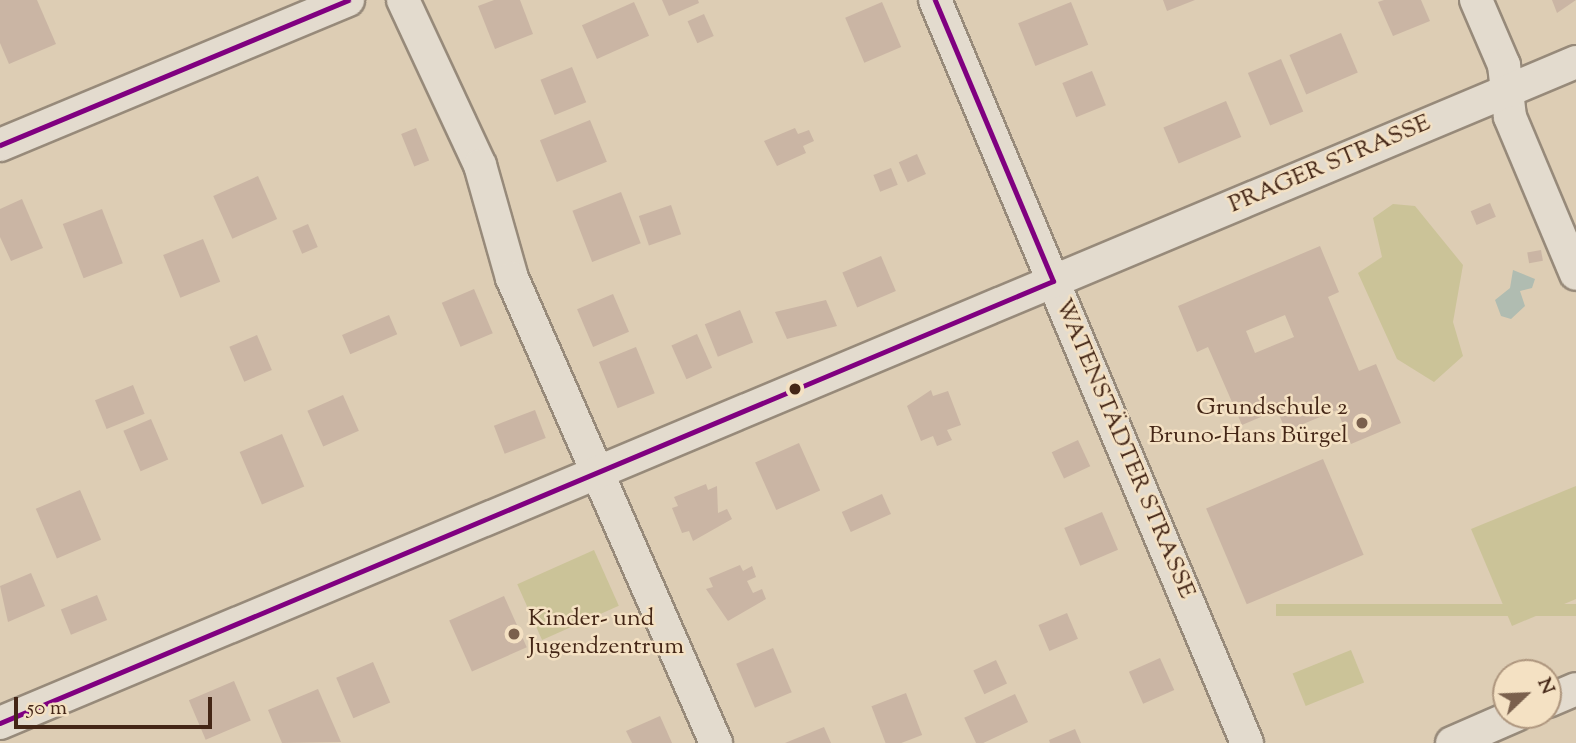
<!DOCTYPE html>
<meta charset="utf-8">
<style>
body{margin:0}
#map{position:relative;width:1576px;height:743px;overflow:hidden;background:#ddcdb4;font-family:"Sorts Mill Goudy",serif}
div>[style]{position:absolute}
.green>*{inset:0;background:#cbc398;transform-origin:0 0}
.water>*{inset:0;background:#b0bcb1}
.building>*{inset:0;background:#cab5a4;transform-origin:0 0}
.roads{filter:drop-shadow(2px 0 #978a7a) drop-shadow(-2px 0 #978a7a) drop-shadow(0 2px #978a7a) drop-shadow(0 -2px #978a7a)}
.street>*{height:32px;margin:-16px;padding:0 16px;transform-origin:16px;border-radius:16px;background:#e3dbce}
.bus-1>*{height:5px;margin:-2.5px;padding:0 2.5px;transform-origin:2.5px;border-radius:2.5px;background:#800080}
.dots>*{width:19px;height:19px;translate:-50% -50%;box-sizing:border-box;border:4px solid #f4e1c3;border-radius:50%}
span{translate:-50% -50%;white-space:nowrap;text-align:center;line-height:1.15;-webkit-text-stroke:5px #f4e1c3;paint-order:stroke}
.street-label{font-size:24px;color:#442616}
.poi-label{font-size:24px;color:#442616}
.right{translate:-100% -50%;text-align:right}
.left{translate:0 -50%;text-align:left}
.north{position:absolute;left:1492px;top:659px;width:70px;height:70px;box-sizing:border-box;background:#f4e1c3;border:2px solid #ae967e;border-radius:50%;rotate:67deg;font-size:19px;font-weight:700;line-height:28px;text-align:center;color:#442616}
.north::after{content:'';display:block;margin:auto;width:24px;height:32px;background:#7a604d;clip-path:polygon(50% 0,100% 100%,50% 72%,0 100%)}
.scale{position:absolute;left:14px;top:697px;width:198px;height:32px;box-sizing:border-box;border:4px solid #442616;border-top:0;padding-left:9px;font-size:21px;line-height:24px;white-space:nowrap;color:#442616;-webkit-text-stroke:5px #f4e1c3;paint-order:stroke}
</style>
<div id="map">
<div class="green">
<i style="clip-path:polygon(1393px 204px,1415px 206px,1463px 265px,1453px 322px,1463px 356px,1434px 382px,1397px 359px,1358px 273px,1382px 257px,1373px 218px)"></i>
<i style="clip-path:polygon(1576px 486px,1576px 599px,1512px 626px,1471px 529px)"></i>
<i style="left:594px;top:550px;width:61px;height:84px;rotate:66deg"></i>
<i style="left:1576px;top:604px;width:12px;height:300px;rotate:90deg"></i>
<i style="left:1351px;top:650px;width:35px;height:63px;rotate:68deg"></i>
</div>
<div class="water">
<i style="clip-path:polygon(1513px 270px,1535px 279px,1532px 288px,1520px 291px,1525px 306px,1511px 319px,1501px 316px,1495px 300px,1510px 288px)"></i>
</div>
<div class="building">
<i style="clip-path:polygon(0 0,37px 0,56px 44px,9px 64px,0 43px)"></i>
<i style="clip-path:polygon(494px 0,520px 0,533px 34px,495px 49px,478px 6px)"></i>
<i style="clip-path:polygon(662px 0,698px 0,699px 3px,669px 16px)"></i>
<i style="clip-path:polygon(1163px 0,1195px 0,1167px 11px)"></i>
<i style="clip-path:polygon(1384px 0,1421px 0,1430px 21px,1393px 36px,1378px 2px)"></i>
<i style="clip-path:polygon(1552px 0,1576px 0,1557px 13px)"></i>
<i style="left:634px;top:2px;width:37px;height:57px;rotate:66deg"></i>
<i style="left:882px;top:2px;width:49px;height:40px;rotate:67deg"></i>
<i style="left:1071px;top:2px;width:46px;height:57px;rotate:68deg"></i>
<i style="left:704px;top:14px;width:24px;height:18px;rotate:66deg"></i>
<i style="left:1341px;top:33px;width:43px;height:56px;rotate:67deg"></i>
<i style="left:1281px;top:59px;width:57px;height:36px;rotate:67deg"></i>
<i style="left:572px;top:67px;width:38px;height:34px;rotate:68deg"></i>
<i style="left:1092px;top:71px;width:37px;height:32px;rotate:68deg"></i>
<i style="left:1226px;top:101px;width:39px;height:68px;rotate:67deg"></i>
<i style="left:590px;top:120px;width:45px;height:54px;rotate:68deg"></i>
<i style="left:416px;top:128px;width:35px;height:16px;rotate:68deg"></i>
<i style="clip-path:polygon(795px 128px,798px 134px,809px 130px,814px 141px,803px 146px,806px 153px,777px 166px,764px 141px)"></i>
<i style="left:917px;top:154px;width:22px;height:20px;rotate:66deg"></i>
<i style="left:891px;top:168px;width:18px;height:19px;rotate:68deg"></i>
<i style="left:258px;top:176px;width:47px;height:49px;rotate:66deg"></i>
<i style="left:621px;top:192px;width:55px;height:52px;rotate:69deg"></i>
<i style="clip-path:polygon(22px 199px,43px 248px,11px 261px,0 237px,0 209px)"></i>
<i style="left:1490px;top:203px;width:15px;height:21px;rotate:67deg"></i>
<i style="left:671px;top:205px;width:31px;height:34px;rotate:71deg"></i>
<i style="left:102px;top:209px;width:58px;height:42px;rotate:69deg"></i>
<i style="left:308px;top:224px;width:25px;height:17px;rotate:67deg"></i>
<i style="left:203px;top:239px;width:46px;height:43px;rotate:68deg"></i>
<i style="clip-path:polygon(evenodd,1320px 246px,1339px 292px,1328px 297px,1359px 371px,1376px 364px,1401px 423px,1351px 444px,1337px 410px,1286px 431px,1277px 410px,1242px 425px,1208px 347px,1197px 352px,1178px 306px,1320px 246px,1285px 315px,1294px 337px,1255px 353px,1246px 331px,1285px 315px)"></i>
<i style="left:1541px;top:250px;width:11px;height:14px;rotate:80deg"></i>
<i style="left:881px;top:256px;width:38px;height:42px;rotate:67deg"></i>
<i style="left:474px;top:289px;width:48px;height:35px;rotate:67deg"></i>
<i style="left:613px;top:294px;width:41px;height:39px;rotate:67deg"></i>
<i style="clip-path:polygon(826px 300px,837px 326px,787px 339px,775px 312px)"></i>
<i style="left:740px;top:310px;width:35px;height:38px;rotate:68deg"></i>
<i style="left:389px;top:315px;width:21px;height:51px;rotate:67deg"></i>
<i style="left:697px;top:334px;width:37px;height:28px;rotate:66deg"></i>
<i style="left:257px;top:335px;width:38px;height:30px;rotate:67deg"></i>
<i style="left:636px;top:347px;width:50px;height:40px;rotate:68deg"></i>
<i style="left:133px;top:385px;width:31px;height:41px;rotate:68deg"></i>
<i style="clip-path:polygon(931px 390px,933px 396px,948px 391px,961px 425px,947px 430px,952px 440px,937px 446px,933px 436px,921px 441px,907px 406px)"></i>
<i style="left:343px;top:395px;width:39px;height:39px;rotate:66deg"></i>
<i style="left:535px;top:410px;width:30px;height:44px;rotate:69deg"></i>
<i style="left:151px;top:419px;width:44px;height:30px;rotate:67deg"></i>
<i style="left:282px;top:434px;width:57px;height:46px;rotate:67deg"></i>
<i style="left:1078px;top:440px;width:29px;height:29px;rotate:65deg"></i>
<i style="left:799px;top:443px;width:52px;height:48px;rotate:66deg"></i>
<i style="left:1323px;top:459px;width:104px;height:127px;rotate:67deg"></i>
<i style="clip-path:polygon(706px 484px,708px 490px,717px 486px,718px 513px,727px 509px,732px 519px,693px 541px,689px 531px,682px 533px,672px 508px,678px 506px,674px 497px)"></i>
<i style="left:80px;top:490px;width:54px;height:48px;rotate:67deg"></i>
<i style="left:882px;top:494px;width:22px;height:44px;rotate:66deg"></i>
<i style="left:1102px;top:512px;width:41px;height:41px;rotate:67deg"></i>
<i style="clip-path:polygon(740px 565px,743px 571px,752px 566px,756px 577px,747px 581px,753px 593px,762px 589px,766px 599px,728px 621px,706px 589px,713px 587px,709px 578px)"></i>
<i style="clip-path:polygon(31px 573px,45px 606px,8px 622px,0 586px)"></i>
<i style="left:97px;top:595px;width:27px;height:39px;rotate:68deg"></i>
<i style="left:504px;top:596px;width:56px;height:60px;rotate:66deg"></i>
<i style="left:1067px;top:613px;width:28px;height:31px;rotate:67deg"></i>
<i style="left:773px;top:648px;width:48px;height:40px;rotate:67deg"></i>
<i style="left:1160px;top:658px;width:35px;height:34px;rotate:66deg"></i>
<i style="left:996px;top:660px;width:26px;height:25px;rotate:65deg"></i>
<i style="left:373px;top:662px;width:44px;height:40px;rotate:67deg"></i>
<i style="left:234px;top:681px;width:43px;height:49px;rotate:67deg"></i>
<i style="clip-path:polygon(318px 689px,341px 742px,282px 743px,268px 710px)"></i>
<i style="left:906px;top:693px;width:45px;height:37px;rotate:69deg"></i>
<i style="left:1015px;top:694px;width:31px;height:56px;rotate:65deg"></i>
<i style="clip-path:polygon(660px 716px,672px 743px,632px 743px,626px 731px)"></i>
<i style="clip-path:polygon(824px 727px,831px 743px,785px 743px)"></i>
<i style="clip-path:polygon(1075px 729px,1081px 743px,1050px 743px,1049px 740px)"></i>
</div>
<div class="roads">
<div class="street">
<i style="left:403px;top:0;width:182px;rotate:65deg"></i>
<i style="left:480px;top:165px;width:117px;rotate:74.2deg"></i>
<i style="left:512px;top:278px;width:508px;rotate:66.31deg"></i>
<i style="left:935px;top:0;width:806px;rotate:67.22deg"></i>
<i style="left:1476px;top:0;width:71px;rotate:66.7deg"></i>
<i style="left:1504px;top:65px;width:52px;rotate:83.4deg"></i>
<i style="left:1510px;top:117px;width:170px;rotate:67.2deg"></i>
<i style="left:0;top:145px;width:377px;rotate:-22.6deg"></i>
<i style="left:1548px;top:701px;width:30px;rotate:-23deg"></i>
<i style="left:0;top:723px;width:1709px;rotate:-22.75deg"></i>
<i style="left:1452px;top:743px;width:70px;rotate:-23.6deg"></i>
</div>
</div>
<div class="bus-1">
<i style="left:0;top:145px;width:377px;rotate:-22.6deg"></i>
<i style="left:0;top:723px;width:1142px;rotate:-22.77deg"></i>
<i style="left:1053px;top:281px;width:305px;rotate:-112.8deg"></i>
</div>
<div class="dots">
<i style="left:795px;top:389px;background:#442616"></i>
<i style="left:1362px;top:423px;background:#7a604d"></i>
<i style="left:514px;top:634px;background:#7a604d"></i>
</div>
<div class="street-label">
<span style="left:1330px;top:165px;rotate:-23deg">PRAGER STRASSE</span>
<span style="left:1124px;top:449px;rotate:67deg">WATENSTÄDTER STRASSE</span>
</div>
<div class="poi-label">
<span class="right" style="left:1348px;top:423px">Grundschule 2<br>Bruno-Hans Bürgel</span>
<span class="left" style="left:528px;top:634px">Kinder- und<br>Jugendzentrum</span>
</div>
<div class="north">N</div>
<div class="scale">50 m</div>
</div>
